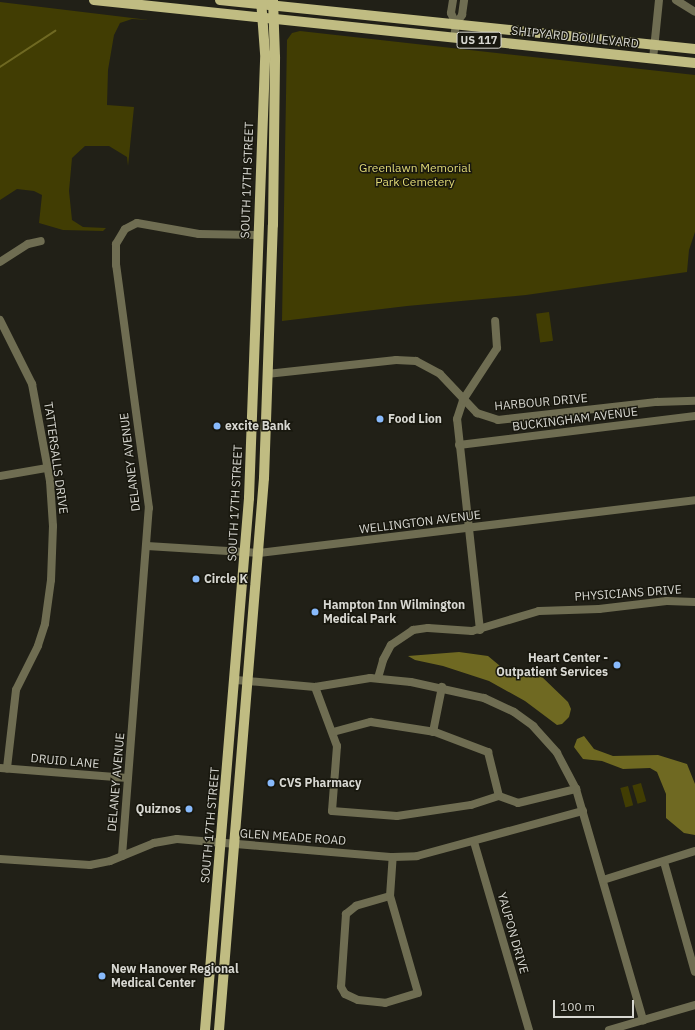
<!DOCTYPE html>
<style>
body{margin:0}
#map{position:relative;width:695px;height:1030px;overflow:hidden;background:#212017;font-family:"IBM Plex Sans",sans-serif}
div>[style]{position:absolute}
.green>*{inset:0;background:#413d03;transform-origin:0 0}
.water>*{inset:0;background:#6f6922}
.stream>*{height:1.5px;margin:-0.75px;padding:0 0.75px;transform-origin:0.75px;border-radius:0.75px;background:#6f6922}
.minor>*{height:8px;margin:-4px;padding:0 4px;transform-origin:4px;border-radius:4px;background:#6f6d52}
.major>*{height:10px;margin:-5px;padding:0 5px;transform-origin:5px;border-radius:5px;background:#c0bc82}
.dots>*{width:11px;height:11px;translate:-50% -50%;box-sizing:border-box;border:2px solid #18170e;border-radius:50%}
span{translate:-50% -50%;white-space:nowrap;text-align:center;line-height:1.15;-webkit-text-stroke:3px #18170e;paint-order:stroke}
.shield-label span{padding:1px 3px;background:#18170e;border:1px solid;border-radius:3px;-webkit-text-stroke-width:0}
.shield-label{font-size:11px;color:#d7d7d1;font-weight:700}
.street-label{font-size:12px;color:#d7d7d1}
.park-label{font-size:12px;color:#e0d976}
.poi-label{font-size:12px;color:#d7d7d1;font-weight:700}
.left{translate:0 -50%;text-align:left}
.right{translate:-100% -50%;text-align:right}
.scale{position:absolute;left:553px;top:1000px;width:81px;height:18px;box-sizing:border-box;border:2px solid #d7d7d1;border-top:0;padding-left:5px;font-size:12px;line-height:14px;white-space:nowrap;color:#d7d7d1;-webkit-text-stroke:3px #18170e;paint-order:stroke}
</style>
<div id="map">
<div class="green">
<i style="clip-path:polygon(0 2px,149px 20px,132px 19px,120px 23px,114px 35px,108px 70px,107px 105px,134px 107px,128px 166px,127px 157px,109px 146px,85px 146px,72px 158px,69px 191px,72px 220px,83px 227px,106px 228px,103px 231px,63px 230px,39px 223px,42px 195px,34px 191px,17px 189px,0 200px)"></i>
<i style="clip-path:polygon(300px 31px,695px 75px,695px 232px,689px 250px,687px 272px,526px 295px,407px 306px,282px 321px,287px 40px,292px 33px)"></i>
<i style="left:549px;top:312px;width:29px;height:13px;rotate:82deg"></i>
<i style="left:641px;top:783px;width:19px;height:9px;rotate:74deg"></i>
<i style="left:628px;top:786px;width:20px;height:8px;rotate:75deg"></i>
</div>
<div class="water">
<i style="clip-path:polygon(459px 652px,488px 656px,512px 676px,541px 676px,568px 702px,571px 709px,569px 717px,562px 724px,557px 725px,525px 701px,489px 681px,443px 666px,415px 660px,408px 656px)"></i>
<i style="clip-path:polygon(584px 736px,594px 749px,613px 756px,658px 755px,687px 764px,695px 784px,695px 835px,684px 833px,666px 818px,666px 794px,657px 772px,650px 768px,623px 769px,602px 761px,583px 759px,574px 747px,577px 739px)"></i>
</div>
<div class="stream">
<i style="left:0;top:67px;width:66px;rotate:-33.2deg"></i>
</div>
<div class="minor">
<i style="left:453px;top:0;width:13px;rotate:99deg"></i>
<i style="left:451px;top:13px;width:12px;rotate:66deg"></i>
<i style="left:456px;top:24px;width:14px;rotate:98deg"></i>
<i style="left:676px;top:0;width:22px;rotate:32deg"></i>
<i style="left:456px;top:24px;width:11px;rotate:-56deg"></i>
<i style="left:462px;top:15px;width:15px;rotate:-82deg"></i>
<i style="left:653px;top:59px;width:59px;rotate:-84.2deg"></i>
<i style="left:0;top:262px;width:33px;rotate:-33deg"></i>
<i style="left:28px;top:244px;width:13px;rotate:-13deg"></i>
<i style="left:0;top:320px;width:72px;rotate:63.4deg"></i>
<i style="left:32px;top:384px;width:99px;rotate:79.5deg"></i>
<i style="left:50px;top:481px;width:45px;rotate:86.2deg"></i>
<i style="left:53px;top:526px;width:54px;rotate:92.1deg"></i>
<i style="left:51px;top:580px;width:44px;rotate:97.8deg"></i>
<i style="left:45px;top:624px;width:23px;rotate:108deg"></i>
<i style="left:38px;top:646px;width:49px;rotate:116.6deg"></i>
<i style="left:16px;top:690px;width:79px;rotate:96.6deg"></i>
<i style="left:267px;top:374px;width:130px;rotate:-6.2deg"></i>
<i style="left:396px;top:360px;width:20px;rotate:3deg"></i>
<i style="left:416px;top:361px;width:27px;rotate:28deg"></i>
<i style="left:440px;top:374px;width:54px;rotate:46.5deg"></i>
<i style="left:477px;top:413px;width:22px;rotate:18deg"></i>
<i style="left:498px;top:420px;width:160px;rotate:-6.5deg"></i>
<i style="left:657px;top:402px;width:38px;rotate:-2deg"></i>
<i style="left:459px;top:445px;width:238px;rotate:-7deg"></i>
<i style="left:0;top:476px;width:48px;rotate:-9.7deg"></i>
<i style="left:147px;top:546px;width:112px;rotate:3.6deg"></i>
<i style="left:259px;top:553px;width:439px;rotate:-6.9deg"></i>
<i style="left:480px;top:630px;width:212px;rotate:-96.2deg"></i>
<i style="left:457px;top:419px;width:20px;rotate:-72deg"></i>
<i style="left:463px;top:400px;width:62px;rotate:-56.8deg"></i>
<i style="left:497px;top:348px;width:27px;rotate:-94deg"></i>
<i style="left:378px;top:678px;width:19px;rotate:-74deg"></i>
<i style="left:383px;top:660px;width:17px;rotate:-62deg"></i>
<i style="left:391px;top:645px;width:27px;rotate:-34deg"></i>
<i style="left:413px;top:630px;width:15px;rotate:-8deg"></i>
<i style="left:428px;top:628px;width:44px;rotate:3.9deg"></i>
<i style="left:472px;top:631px;width:70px;rotate:-16.6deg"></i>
<i style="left:539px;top:611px;width:60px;rotate:-1.9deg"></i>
<i style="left:599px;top:609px;width:68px;rotate:-6.7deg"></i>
<i style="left:667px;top:601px;width:28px;rotate:2deg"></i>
<i style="left:236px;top:680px;width:79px;rotate:5.1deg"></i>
<i style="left:315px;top:687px;width:56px;rotate:-9.3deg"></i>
<i style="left:370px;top:678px;width:41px;rotate:5.6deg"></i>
<i style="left:411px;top:682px;width:75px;rotate:12.4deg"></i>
<i style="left:484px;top:698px;width:33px;rotate:25deg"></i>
<i style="left:514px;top:712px;width:24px;rotate:36deg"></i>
<i style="left:533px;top:726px;width:36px;rotate:48deg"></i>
<i style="left:557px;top:753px;width:41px;rotate:62.2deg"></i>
<i style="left:576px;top:789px;width:241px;rotate:73.8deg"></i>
<i style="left:315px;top:687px;width:63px;rotate:69.6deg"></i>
<i style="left:337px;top:746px;width:65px;rotate:94.4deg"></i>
<i style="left:332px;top:811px;width:65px;rotate:4.4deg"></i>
<i style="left:397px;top:816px;width:75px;rotate:-8.5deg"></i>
<i style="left:471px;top:805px;width:29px;rotate:-18deg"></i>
<i style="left:499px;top:796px;width:20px;rotate:20deg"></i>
<i style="left:518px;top:803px;width:60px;rotate:-13.6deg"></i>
<i style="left:333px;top:732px;width:39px;rotate:-15deg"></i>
<i style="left:371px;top:722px;width:65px;rotate:8.9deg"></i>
<i style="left:435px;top:732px;width:57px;rotate:20.7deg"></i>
<i style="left:488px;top:752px;width:45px;rotate:76deg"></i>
<i style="left:433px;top:732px;width:46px;rotate:-78.7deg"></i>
<i style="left:0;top:768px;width:128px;rotate:4.5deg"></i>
<i style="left:474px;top:842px;width:196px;rotate:73.7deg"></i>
<i style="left:122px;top:856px;width:349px;rotate:-85.6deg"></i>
<i style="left:149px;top:508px;width:245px;rotate:-97.7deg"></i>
<i style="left:116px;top:265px;width:21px;rotate:-90deg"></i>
<i style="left:116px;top:244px;width:17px;rotate:-59deg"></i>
<i style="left:125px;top:229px;width:13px;rotate:-27deg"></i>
<i style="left:137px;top:223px;width:63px;rotate:10.1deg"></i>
<i style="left:199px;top:234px;width:59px;rotate:1deg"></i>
<i style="left:0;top:859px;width:90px;rotate:3.8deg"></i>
<i style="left:90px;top:865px;width:20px;rotate:-11deg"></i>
<i style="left:110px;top:861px;width:48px;rotate:-22.2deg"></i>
<i style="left:154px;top:843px;width:23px;rotate:-10deg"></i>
<i style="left:177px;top:839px;width:217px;rotate:4.8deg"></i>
<i style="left:393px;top:857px;width:24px;rotate:-2deg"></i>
<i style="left:417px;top:856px;width:172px;rotate:-15.2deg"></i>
<i style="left:664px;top:862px;width:114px;rotate:74.3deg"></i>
<i style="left:603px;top:880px;width:96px;rotate:-17.5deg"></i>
<i style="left:390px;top:896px;width:35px;rotate:164deg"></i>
<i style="left:356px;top:906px;width:13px;rotate:141deg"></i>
<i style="left:346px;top:914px;width:73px;rotate:93.9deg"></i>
<i style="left:341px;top:987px;width:8px;rotate:60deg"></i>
<i style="left:345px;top:994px;width:14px;rotate:25deg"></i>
<i style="left:358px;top:1000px;width:27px;rotate:6deg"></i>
<i style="left:385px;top:1003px;width:34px;rotate:-17deg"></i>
<i style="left:418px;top:993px;width:101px;rotate:-106.1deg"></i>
<i style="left:390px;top:896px;width:39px;rotate:-86deg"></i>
<i style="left:609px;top:1030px;width:90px;rotate:-16.2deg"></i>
</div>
<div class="major">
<i style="left:94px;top:0;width:604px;rotate:5.98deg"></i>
<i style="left:220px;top:0;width:478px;rotate:5.9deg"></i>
<i style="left:205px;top:1030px;width:534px;rotate:-85.27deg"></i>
<i style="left:249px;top:498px;width:445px;rotate:-87.9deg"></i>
<i style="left:265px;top:53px;width:53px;rotate:-94.3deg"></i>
<i style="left:219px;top:1030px;width:554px;rotate:-85.34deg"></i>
<i style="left:264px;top:478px;width:253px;rotate:-88deg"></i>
<i style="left:273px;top:225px;width:168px;rotate:-89.3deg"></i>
<i style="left:275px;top:57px;width:57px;rotate:-92deg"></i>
</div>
<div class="dots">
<i style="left:380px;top:419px;background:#88bafc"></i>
<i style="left:217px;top:426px;background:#88bafc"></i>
<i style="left:196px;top:579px;background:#88bafc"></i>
<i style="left:315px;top:612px;background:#88bafc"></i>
<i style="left:617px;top:665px;background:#88bafc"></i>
<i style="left:271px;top:783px;background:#88bafc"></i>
<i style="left:189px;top:809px;background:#88bafc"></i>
<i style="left:102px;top:976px;background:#88bafc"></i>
</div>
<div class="shield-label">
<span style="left:479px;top:40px">US 117</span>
</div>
<div class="street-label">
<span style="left:575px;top:37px;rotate:6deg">SHIPYARD BOULEVARD</span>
<span style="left:247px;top:180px;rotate:-88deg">SOUTH 17TH STREET</span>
<span style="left:541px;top:402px;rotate:-5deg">HARBOUR DRIVE</span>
<span style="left:575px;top:419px;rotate:-7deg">BUCKINGHAM AVENUE</span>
<span style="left:56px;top:458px;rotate:82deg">TATTERSALLS DRIVE</span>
<span style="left:130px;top:462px;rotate:-97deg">DELANEY AVENUE</span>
<span style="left:235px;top:503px;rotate:-87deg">SOUTH 17TH STREET</span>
<span style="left:420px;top:522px;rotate:-7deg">WELLINGTON AVENUE</span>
<span style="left:628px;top:593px;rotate:-4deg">PHYSICIANS DRIVE</span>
<span style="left:65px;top:761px;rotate:5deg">DRUID LANE</span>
<span style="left:116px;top:782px;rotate:-85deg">DELANEY AVENUE</span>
<span style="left:210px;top:825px;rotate:-85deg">SOUTH 17TH STREET</span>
<span style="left:293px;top:837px;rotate:4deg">GLEN MEADE ROAD</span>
<span style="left:513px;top:933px;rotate:74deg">YAUPON DRIVE</span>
</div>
<div class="park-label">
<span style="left:415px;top:175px">Greenlawn Memorial<br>Park Cemetery</span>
</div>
<div class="poi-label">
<span class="left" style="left:388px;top:419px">Food Lion</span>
<span class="left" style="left:225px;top:426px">excite Bank</span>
<span class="left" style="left:204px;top:579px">Circle K</span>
<span class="left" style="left:323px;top:612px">Hampton Inn Wilmington<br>Medical Park</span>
<span class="right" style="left:608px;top:665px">Heart Center -<br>Outpatient Services</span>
<span class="left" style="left:279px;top:783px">CVS Pharmacy</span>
<span class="right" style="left:181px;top:809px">Quiznos</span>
<span class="left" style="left:111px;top:976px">New Hanover Regional<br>Medical Center</span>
</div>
<div class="scale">100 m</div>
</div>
